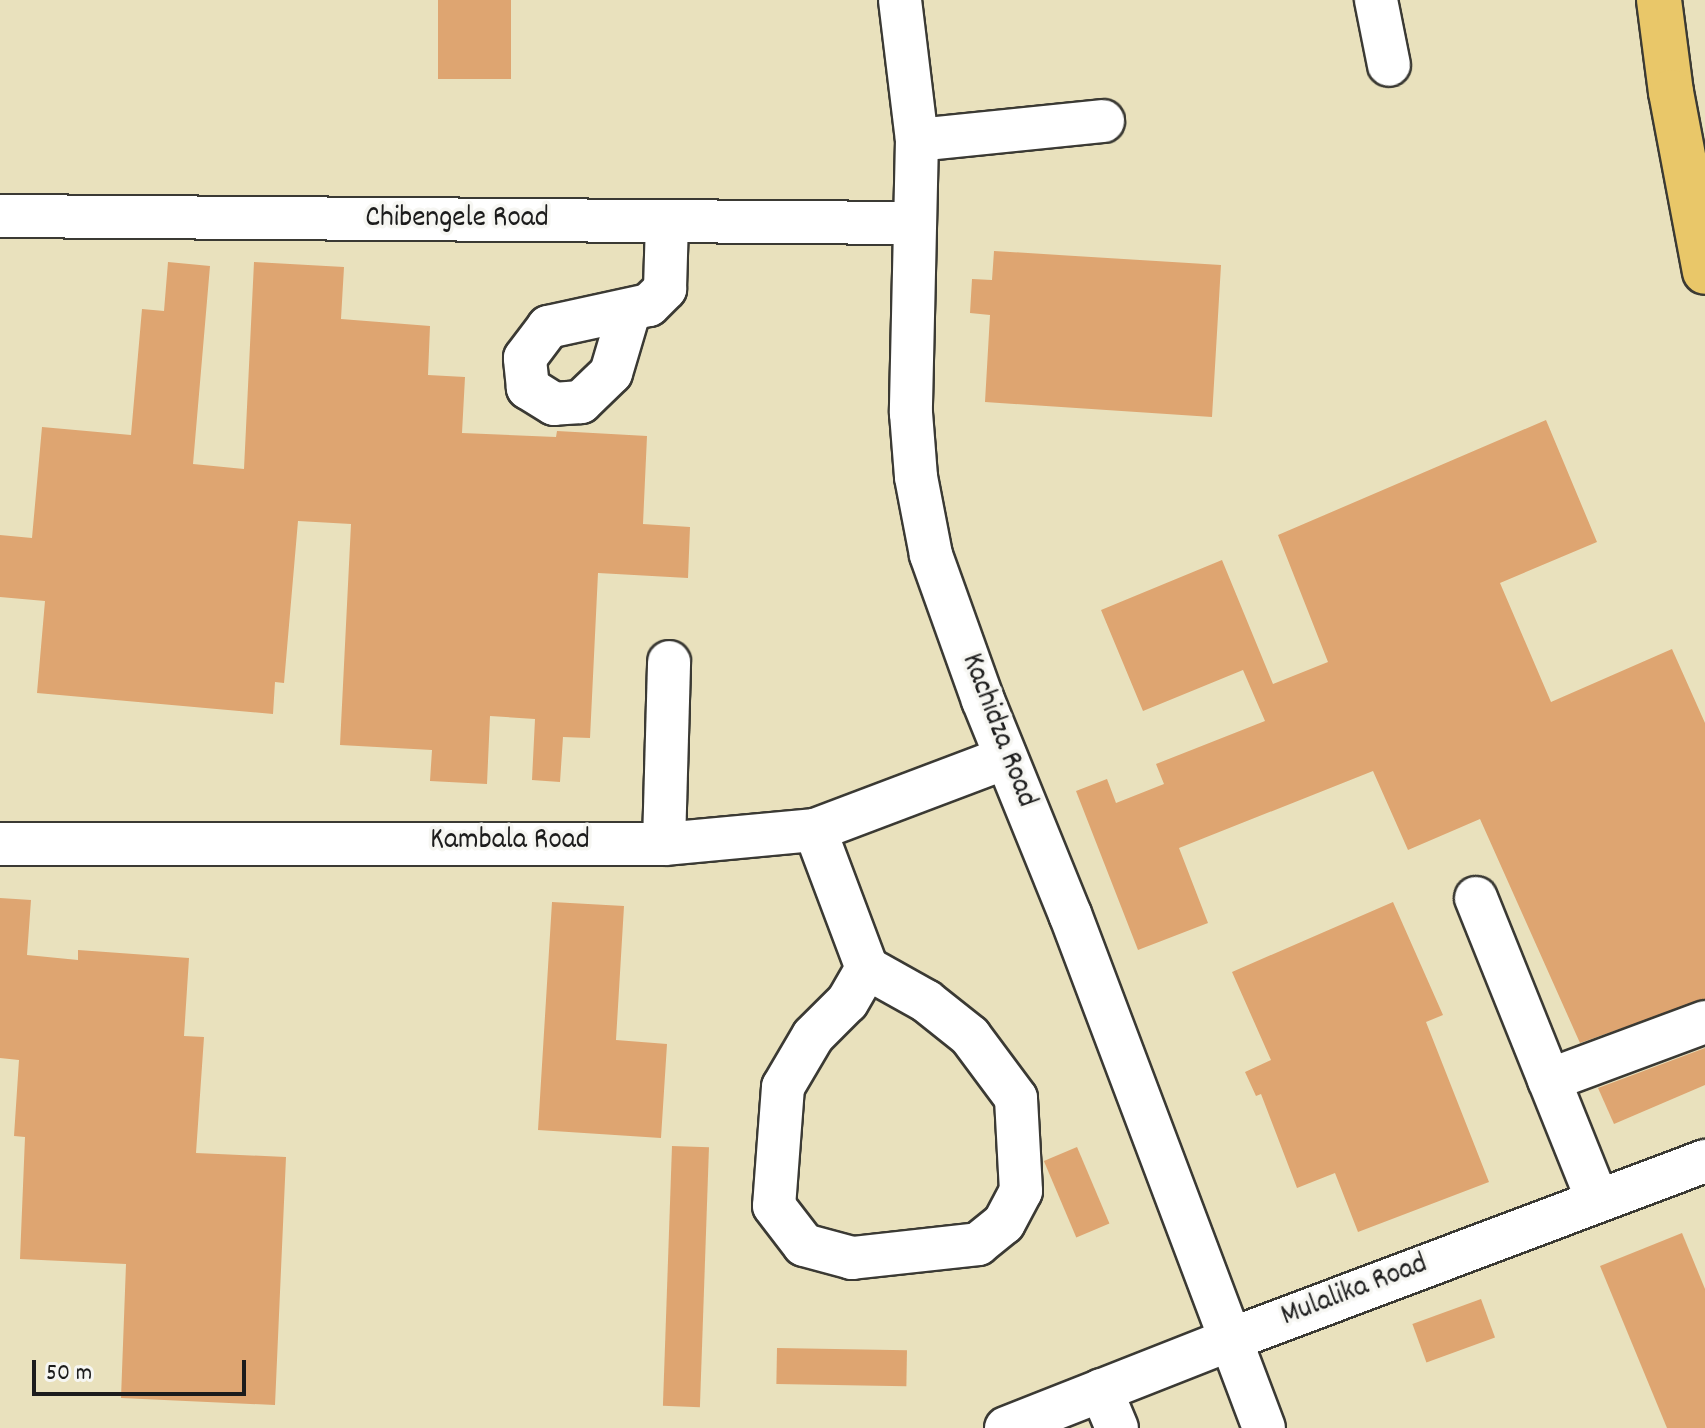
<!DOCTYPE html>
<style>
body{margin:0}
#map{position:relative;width:1705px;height:1428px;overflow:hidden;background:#e9e1bd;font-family:Dekko,sans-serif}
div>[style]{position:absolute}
.building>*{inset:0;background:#dea571;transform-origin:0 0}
.roads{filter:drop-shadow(2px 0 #3b3a34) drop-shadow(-2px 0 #3b3a34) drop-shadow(0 2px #3b3a34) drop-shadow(0 -2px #3b3a34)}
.minor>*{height:42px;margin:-21px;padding:0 21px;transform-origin:21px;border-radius:21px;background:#fff}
.major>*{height:44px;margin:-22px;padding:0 22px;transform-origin:22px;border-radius:22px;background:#e9c769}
span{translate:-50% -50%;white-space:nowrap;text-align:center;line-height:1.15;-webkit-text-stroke:7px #f6f6f2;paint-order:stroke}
.street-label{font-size:30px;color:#1c1c1c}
.scale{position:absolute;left:32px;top:1360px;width:214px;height:36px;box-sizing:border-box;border:4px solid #1c1c1c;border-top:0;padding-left:10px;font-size:24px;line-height:28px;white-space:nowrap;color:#1c1c1c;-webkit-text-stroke:6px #f6f6f2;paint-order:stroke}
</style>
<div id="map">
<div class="building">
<i style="left:438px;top:0;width:73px;height:79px"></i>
<i style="clip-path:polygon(994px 251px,1221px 265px,1212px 417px,985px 402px,990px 315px,970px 313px,972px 279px,992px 280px)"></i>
<i style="clip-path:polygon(168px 262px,210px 266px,193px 464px,244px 469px,254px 262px,344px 267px,341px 319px,430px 326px,428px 375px,465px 377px,462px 433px,556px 437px,557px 431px,647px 436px,643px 524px,690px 527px,688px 578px,598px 573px,590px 738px,563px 737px,560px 782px,532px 780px,535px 719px,490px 716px,487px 784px,430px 781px,432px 750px,340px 745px,351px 524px,298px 521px,284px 683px,275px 682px,273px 714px,37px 693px,45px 601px,0 597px,0 535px,32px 538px,42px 427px,131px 435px,142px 309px,164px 311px)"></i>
<i style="clip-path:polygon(1546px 420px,1597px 542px,1500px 583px,1551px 702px,1672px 649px,1705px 723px,1705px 999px,1580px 1043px,1480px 819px,1408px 850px,1373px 771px,1179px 848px,1208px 923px,1138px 950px,1076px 791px,1107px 779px,1116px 803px,1164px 784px,1156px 764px,1265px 721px,1243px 670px,1143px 711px,1101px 610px,1222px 560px,1273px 684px,1328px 662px,1278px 535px)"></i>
<i style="clip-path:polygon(0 898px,31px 900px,27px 955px,78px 960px,78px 950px,189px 958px,184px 1036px,204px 1037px,196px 1153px,286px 1157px,275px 1405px,121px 1398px,126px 1264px,20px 1259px,25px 1137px,14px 1136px,19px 1060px,0 1058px)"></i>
<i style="clip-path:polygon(552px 902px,624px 906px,616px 1040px,667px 1044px,661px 1138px,538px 1130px)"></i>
<i style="clip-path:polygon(1393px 902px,1443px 1015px,1426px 1022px,1489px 1182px,1358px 1232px,1335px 1173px,1297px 1188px,1261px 1094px,1256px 1096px,1245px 1072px,1271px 1060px,1232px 972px)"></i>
<i style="clip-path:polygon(1705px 1048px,1705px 1085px,1614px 1124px,1598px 1088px)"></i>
<i style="left:672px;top:1146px;width:37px;height:260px;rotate:2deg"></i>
<i style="left:1077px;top:1147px;width:83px;height:36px;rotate:67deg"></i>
<i style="clip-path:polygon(1682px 1233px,1705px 1289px,1705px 1428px,1667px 1428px,1600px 1266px)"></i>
<i style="left:1481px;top:1299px;width:41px;height:73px;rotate:70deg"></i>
<i style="left:777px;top:1348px;width:130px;height:36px;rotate:1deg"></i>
</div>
<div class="roads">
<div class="minor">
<i style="left:900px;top:0;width:141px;rotate:83.1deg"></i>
<i style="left:917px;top:140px;width:273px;rotate:91.3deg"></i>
<i style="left:911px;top:413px;width:64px;rotate:85.5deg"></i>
<i style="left:916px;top:477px;width:79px;rotate:79.1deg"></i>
<i style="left:931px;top:555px;width:154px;rotate:70.3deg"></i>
<i style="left:983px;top:700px;width:231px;rotate:67.9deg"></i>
<i style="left:1070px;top:914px;width:549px;rotate:69.32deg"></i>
<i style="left:1376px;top:0;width:66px;rotate:78.7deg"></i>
<i style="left:917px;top:140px;width:187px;rotate:-5.8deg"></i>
<i style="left:0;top:216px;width:915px;rotate:0.44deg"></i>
<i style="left:626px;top:312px;width:7px;rotate:82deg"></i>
<i style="left:627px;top:319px;width:56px;rotate:106.5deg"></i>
<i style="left:611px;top:373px;width:42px;rotate:136deg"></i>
<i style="left:581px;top:402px;width:27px;rotate:176deg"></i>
<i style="left:554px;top:404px;width:31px;rotate:-148deg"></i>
<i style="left:528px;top:388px;width:30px;rotate:-96deg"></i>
<i style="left:525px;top:358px;width:39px;rotate:-53deg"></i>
<i style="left:548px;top:327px;width:103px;rotate:-12.3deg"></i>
<i style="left:649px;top:305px;width:23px;rotate:-45deg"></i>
<i style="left:665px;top:289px;width:68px;rotate:-88.3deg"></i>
<i style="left:815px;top:830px;width:147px;rotate:69.4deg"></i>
<i style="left:867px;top:968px;width:39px;rotate:120deg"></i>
<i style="left:847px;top:1002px;width:48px;rotate:135deg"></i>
<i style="left:813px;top:1036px;width:59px;rotate:120.5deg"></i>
<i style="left:783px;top:1087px;width:119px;rotate:94.3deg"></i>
<i style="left:774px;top:1206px;width:49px;rotate:52.4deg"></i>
<i style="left:804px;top:1245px;width:50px;rotate:15.2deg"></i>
<i style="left:852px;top:1258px;width:127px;rotate:-6.3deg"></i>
<i style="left:978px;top:1244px;width:33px;rotate:-39deg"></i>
<i style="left:1004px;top:1223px;width:36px;rotate:-62deg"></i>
<i style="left:1021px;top:1191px;width:93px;rotate:-93.1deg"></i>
<i style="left:1016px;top:1098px;width:77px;rotate:-126.6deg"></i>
<i style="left:970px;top:1036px;width:56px;rotate:-141.5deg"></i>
<i style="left:926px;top:1001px;width:68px;rotate:-150.8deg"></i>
<i style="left:0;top:844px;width:664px"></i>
<i style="left:664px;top:844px;width:152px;rotate:-5.3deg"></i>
<i style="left:815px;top:830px;width:204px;rotate:-20.7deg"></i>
<i style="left:664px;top:844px;width:182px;rotate:-88.4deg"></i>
<i style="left:1476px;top:898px;width:324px;rotate:68.1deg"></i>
<i style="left:1549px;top:1080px;width:166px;rotate:-20.4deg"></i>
<i style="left:1101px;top:1390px;width:41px;rotate:67.2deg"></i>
<i style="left:1006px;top:1428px;width:240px;rotate:-21.5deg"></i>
<i style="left:1229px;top:1340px;width:509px;rotate:-20.61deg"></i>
</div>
<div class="major">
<i style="left:1659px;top:0;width:93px;rotate:82.6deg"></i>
<i style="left:1671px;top:92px;width:183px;rotate:79.3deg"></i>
</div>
</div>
<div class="street-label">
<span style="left:457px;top:220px">Chibengele Road</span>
<span style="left:997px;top:731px;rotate:69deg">Kachidza Road</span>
<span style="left:510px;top:842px">Kambala Road</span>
<span style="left:1355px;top:1292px;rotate:-21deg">Mulalika Road</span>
</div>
<div class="scale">50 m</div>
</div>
